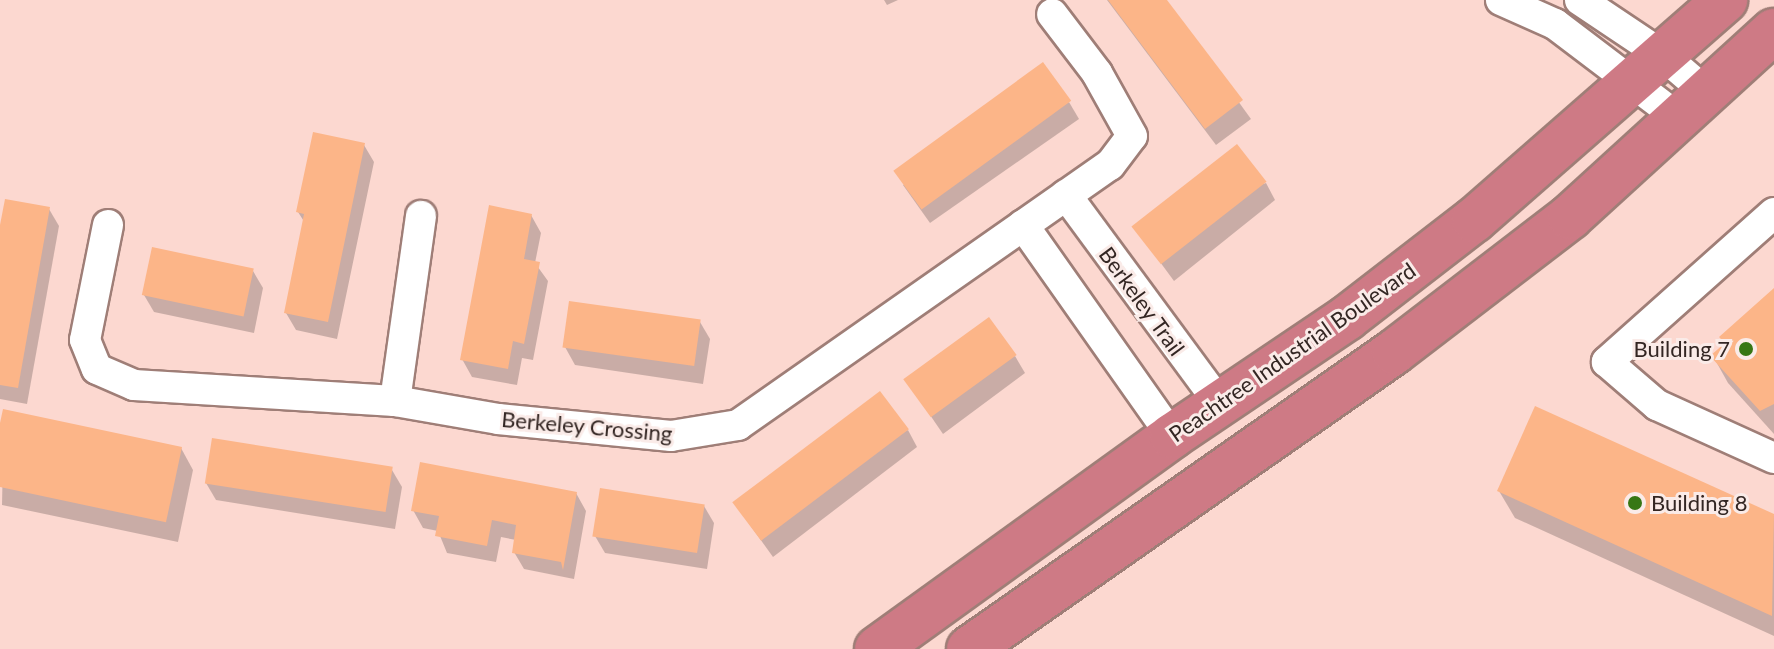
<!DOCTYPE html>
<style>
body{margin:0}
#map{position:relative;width:1774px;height:649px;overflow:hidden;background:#fcd8d0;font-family:Lato,sans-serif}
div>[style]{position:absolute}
.shadow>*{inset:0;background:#0003}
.building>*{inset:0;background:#fcb588;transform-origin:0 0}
.roads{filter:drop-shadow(2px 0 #9f7e77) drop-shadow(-2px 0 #9f7e77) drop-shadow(0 2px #9f7e77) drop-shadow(0 -2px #9f7e77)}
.street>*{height:30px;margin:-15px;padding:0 15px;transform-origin:15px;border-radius:15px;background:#fff}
.highway>*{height:44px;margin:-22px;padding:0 22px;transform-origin:22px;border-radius:22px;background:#ce7a85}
.dots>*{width:22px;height:22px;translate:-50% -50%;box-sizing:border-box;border:4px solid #faebe8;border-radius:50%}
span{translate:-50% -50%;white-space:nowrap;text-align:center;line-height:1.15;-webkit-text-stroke:6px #faebe8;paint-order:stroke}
.street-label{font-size:22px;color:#332623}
.poi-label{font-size:22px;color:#332623}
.right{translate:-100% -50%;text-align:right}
.left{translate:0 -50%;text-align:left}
</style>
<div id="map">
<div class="shadow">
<i style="clip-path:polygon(884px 0,898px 0,887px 5px)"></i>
<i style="clip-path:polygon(1107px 0,1165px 0,1251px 119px,1216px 145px)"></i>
<i style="clip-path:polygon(1069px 102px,1079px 119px,930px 223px,903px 185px)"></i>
<i style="clip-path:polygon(364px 145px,374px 162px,337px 339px,296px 330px,286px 313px,305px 223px,298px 212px)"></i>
<i style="clip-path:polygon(1266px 183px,1275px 200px,1174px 281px,1135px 228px)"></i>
<i style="clip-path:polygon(49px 209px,59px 226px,27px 404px,0 399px,0 237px)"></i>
<i style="clip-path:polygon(531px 215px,541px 233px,535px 263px,548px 281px,533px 360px,522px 358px,517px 385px,472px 377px,462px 359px)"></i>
<i style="clip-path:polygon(253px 271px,263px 288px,254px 333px,154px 312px,144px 295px)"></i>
<i style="clip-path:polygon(1774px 291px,1774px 434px,1728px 383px,1713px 356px)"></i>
<i style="clip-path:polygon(700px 322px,710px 339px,703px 384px,575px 365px,565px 347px)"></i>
<i style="clip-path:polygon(1015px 356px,1025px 373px,943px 434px,906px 380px)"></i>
<i style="clip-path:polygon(1536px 408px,1774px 516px,1774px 636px,1515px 518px,1499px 491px)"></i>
<i style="clip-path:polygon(4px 411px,181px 448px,193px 470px,178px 542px,2px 505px)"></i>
<i style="clip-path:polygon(908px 430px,917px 447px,773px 557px,735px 504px)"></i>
<i style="clip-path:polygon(392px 470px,402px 487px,395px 529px,216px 500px,206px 483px)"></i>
<i style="clip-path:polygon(576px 493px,586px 511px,574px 579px,524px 569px,514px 552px,516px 540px,501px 537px,496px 562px,447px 553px,438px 531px,423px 528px,413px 510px)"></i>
<i style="clip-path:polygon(704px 506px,714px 523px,707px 569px,605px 553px,595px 536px)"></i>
</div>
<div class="building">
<i style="clip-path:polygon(1108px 0,1167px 0,1243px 100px,1205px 129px)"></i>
<i style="left:1043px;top:62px;width:48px;height:185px;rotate:54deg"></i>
<i style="clip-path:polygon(313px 132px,365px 143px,328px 322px,284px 313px,304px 214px,296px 212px)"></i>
<i style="left:1237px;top:144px;width:48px;height:134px;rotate:52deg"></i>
<i style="clip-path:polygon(5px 199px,50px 207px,18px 388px,0 385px,0 225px)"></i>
<i style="clip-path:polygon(489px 205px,532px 214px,524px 259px,540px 262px,524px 344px,513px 341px,508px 369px,460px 360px)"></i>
<i style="left:152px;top:247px;width:104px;height:49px;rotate:12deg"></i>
<i style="clip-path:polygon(1774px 288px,1774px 404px,1760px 411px,1710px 356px,1725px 343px,1719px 337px)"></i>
<i style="left:569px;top:301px;width:133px;height:47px;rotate:8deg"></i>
<i style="left:989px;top:317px;width:47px;height:106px;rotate:54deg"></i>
<i style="left:880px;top:391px;width:48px;height:185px;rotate:53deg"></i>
<i style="clip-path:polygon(1535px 406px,1774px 514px,1772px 616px,1497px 491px)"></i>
<i style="left:3px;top:409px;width:183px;height:77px;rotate:12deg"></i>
<i style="left:212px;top:438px;width:183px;height:46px;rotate:9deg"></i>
<i style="clip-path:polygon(420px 462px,577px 492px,563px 570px,561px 562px,512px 553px,516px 525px,492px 520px,487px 546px,435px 536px,439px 516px,411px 511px)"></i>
<i style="left:600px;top:488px;width:106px;height:49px;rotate:9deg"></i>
</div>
<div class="roads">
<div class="street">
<i style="left:1501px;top:0;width:59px;rotate:24deg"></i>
<i style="left:1555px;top:24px;width:157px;rotate:37.2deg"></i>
<i style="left:1580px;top:0;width:102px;rotate:33.8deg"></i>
<i style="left:1665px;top:57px;width:55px;rotate:40.6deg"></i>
<i style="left:1066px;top:195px;width:260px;rotate:53.6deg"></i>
<i style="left:1774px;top:213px;width:224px;rotate:138.3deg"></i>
<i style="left:1607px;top:362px;width:66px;rotate:40.7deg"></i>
<i style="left:1657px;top:405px;width:128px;rotate:24.4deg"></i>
<i style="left:108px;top:225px;width:117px;rotate:101.3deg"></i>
<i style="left:85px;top:340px;width:31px;rotate:68deg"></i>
<i style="left:97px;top:369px;width:40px;rotate:23.4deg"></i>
<i style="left:134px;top:385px;width:261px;rotate:3.5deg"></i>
<i style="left:395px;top:401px;width:105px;rotate:9.9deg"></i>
<i style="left:498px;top:419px;width:174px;rotate:5.6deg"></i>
<i style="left:671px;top:436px;width:68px;rotate:-9.3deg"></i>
<i style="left:738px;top:425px;width:454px;rotate:-35deg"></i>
<i style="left:1110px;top:165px;width:36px;rotate:-53deg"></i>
<i style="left:1132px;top:136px;width:72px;rotate:-119.1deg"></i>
<i style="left:1097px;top:73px;width:74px;rotate:-127.3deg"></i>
<i style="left:1023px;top:225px;width:258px;rotate:54.8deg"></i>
<i style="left:395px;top:401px;width:187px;rotate:-82deg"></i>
</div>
<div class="highway">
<i style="left:877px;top:649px;width:364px;rotate:-35.8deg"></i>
<i style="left:1172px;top:436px;width:211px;rotate:-34deg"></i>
<i style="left:1347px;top:318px;width:160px;rotate:-37.7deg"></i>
<i style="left:1474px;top:220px;width:334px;rotate:-41.2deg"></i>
<i style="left:969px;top:649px;width:518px;rotate:-34.95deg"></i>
<i style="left:1394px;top:352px;width:222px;rotate:-37.5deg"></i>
<i style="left:1570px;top:217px;width:276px;rotate:-42.4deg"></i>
</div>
</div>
<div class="dots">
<i style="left:1746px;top:349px;background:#377714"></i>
<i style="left:1635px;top:503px;background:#377714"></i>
</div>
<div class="street-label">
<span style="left:1142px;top:301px;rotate:54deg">Berkeley Trail</span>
<span style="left:1292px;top:352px;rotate:-35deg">Peachtree Industrial Boulevard</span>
<span style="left:587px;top:426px;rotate:5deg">Berkeley Crossing</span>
</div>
<div class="poi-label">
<span class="right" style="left:1730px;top:349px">Building 7</span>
<span class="left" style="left:1651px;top:503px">Building 8</span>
</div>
</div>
